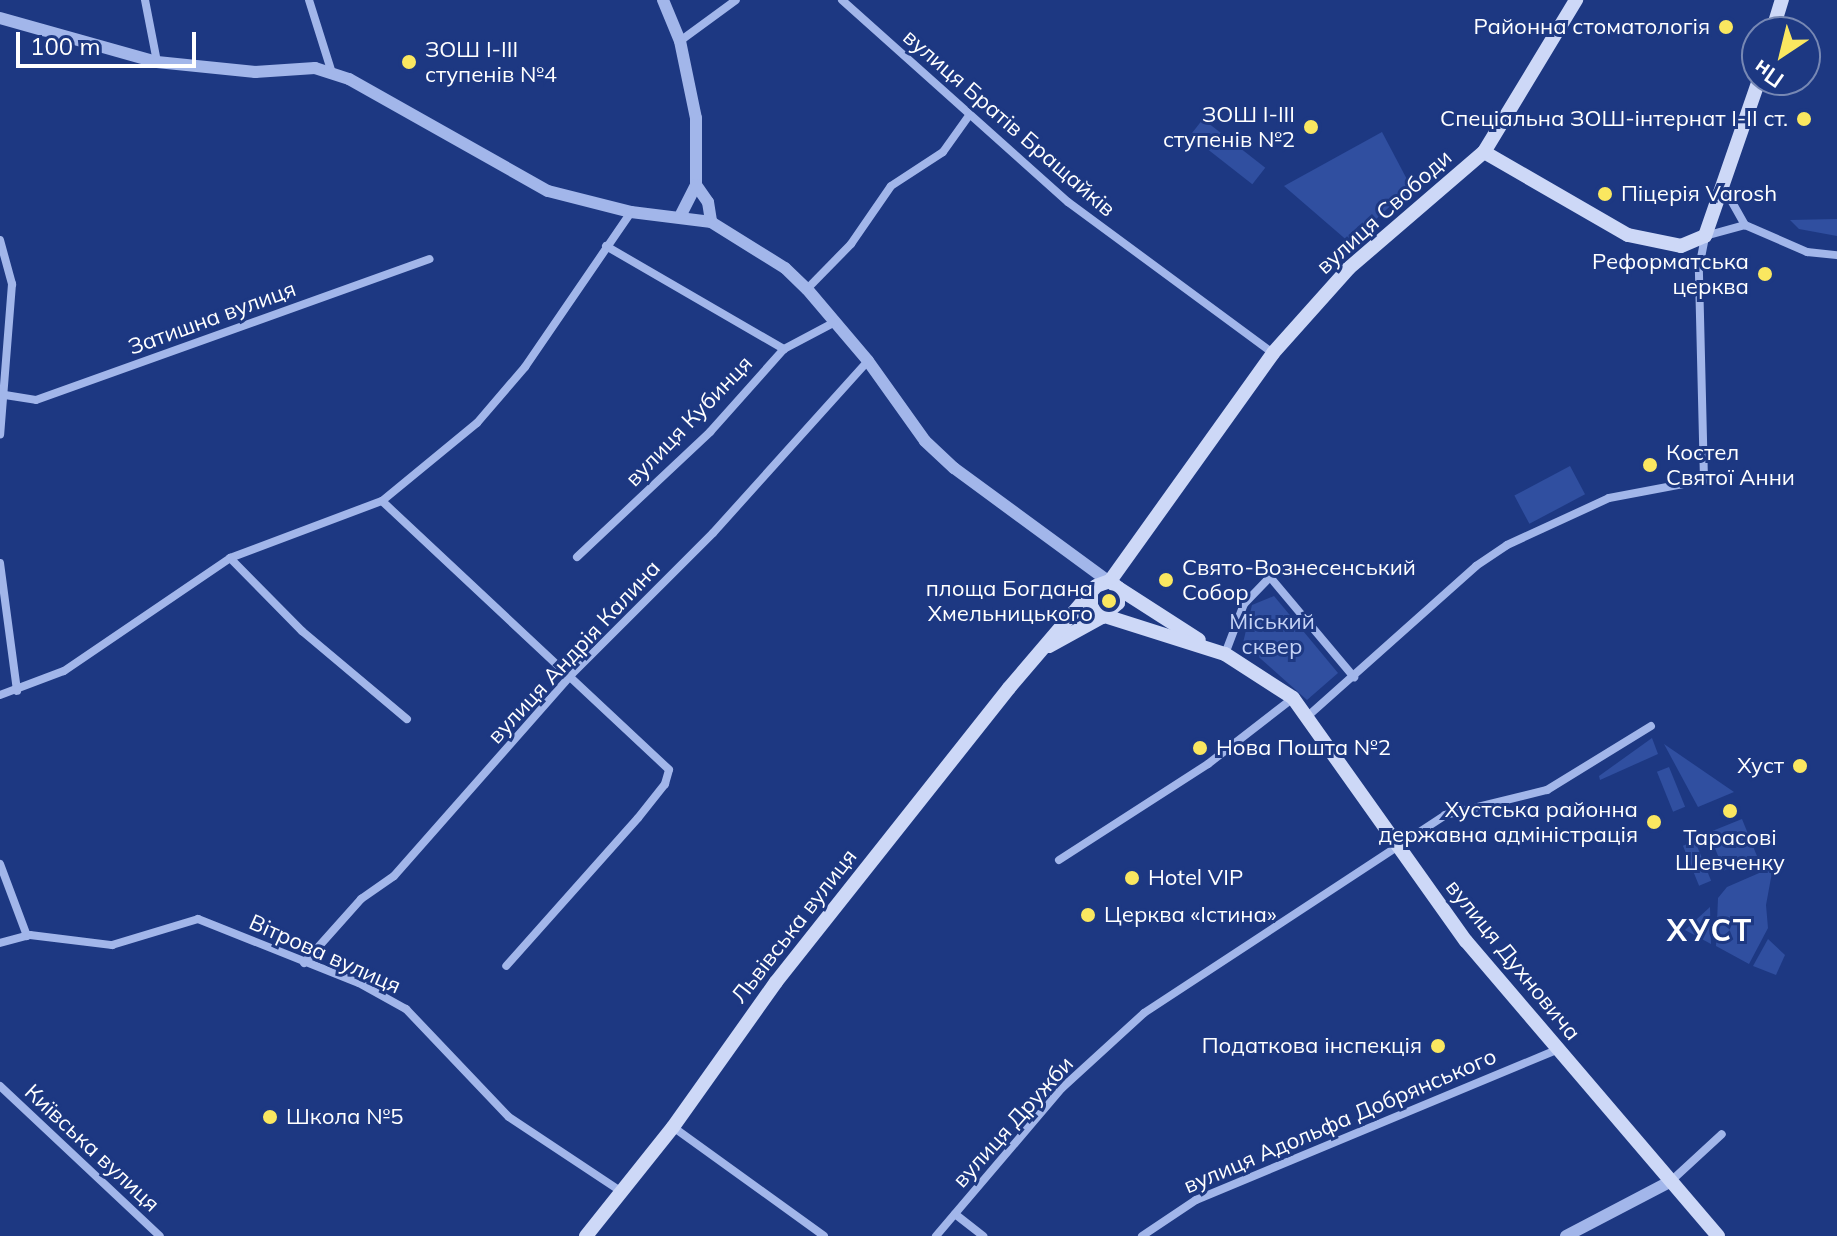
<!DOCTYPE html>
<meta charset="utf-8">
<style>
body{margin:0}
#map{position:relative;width:1837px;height:1236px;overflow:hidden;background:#1d3882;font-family:Mulish,sans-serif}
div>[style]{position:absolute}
.green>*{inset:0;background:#304fa0;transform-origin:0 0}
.minor>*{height:8px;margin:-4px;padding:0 4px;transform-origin:4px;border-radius:4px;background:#a2b6ea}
.tertiary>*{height:12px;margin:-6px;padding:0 6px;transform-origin:6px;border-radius:6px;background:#a2b6ea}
.secondary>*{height:14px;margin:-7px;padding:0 7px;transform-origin:7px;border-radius:7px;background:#cdd8f7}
.dots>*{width:22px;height:22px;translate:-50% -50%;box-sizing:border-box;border:4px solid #1d3882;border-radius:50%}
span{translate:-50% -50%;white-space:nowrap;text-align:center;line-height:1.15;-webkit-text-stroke:6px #1d3882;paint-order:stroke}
.poi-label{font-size:22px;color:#fff}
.right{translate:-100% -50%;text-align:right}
.left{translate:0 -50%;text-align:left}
.street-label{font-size:22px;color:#fff}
.park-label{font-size:22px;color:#c6d4f7}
.district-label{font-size:30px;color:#fff;font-weight:700;letter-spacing:2px}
.north{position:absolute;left:1741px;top:16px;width:80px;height:80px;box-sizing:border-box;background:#1d3882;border:2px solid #7788b4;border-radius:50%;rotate:215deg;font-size:22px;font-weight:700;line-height:32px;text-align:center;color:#fff}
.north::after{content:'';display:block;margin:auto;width:28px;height:36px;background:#fae760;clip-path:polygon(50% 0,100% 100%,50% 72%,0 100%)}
.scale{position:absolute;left:16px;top:32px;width:180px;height:36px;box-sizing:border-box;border:4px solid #fff;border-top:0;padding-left:10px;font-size:24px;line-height:28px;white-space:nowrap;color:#fff;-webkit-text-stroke:6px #1d3882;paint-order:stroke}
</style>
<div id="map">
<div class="green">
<i style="left:1203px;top:119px;width:79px;height:21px;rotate:38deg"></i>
<i style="clip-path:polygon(1382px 132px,1411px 187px,1350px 243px,1284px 186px)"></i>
<i style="clip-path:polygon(1837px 219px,1837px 236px,1799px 229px,1790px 220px)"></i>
<i style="left:1570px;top:466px;width:32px;height:63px;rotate:62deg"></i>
<i style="clip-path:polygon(1274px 596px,1338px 673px,1307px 700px,1243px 643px,1252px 605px)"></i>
<i style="clip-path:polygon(1652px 738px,1658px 754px,1600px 780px,1599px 776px)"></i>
<i style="clip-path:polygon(1664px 744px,1734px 792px,1698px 807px)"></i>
<i style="left:1669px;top:767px;width:43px;height:13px;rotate:68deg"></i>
<i style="left:1742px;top:819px;width:41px;height:36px;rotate:68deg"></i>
<i style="left:1695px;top:841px;width:43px;height:13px;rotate:68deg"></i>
<i style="clip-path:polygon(1773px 867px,1766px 905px,1768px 928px,1749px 964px,1716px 946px,1718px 898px,1727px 887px)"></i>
<i style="clip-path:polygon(1710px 907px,1711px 944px,1685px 930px)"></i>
<i style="clip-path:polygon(1768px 939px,1785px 955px,1776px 975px,1753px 966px)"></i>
</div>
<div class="minor">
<i style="left:145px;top:0;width:63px;rotate:79deg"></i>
<i style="left:309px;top:0;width:77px;rotate:72.5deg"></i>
<i style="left:842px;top:0;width:303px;rotate:41.8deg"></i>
<i style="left:1068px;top:202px;width:255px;rotate:36.4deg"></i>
<i style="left:680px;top:41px;width:69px;rotate:-36.2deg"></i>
<i style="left:1723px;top:186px;width:45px;rotate:60.6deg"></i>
<i style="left:1745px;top:225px;width:68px;rotate:23.5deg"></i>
<i style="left:1807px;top:252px;width:30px;rotate:6deg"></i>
<i style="left:0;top:240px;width:46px;rotate:74.7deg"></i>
<i style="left:12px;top:284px;width:151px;rotate:94.5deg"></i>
<i style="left:606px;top:246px;width:206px;rotate:30.1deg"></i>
<i style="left:807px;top:289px;width:63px;rotate:-45.6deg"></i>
<i style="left:851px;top:244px;width:70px;rotate:-55.4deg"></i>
<i style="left:891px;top:186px;width:62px;rotate:-33.2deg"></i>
<i style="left:943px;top:152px;width:43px;rotate:-54.5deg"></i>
<i style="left:5px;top:395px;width:31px;rotate:9deg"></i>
<i style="left:36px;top:400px;width:418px;rotate:-19.7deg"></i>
<i style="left:382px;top:501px;width:393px;rotate:43.1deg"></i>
<i style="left:669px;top:770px;width:15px;rotate:106deg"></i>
<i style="left:665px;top:784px;width:43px;rotate:128.5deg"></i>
<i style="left:638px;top:818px;width:198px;rotate:131.7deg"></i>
<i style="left:577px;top:557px;width:183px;rotate:-43.2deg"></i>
<i style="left:710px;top:432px;width:111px;rotate:-48.3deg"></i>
<i style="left:784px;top:349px;width:58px;rotate:-27.9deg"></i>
<i style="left:230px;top:558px;width:103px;rotate:45.4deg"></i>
<i style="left:302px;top:631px;width:137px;rotate:40deg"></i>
<i style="left:0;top:563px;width:129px;rotate:82.4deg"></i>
<i style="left:1225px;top:654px;width:53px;rotate:-69.2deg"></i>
<i style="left:1244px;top:604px;width:37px;rotate:-46deg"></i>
<i style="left:1270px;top:577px;width:131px;rotate:50deg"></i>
<i style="left:0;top:695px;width:68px;rotate:-20.6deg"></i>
<i style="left:64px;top:671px;width:201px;rotate:-34.2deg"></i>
<i style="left:230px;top:558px;width:162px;rotate:-20.6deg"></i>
<i style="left:382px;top:501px;width:123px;rotate:-39.4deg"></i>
<i style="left:477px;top:423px;width:74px;rotate:-49.4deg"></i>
<i style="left:525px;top:367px;width:188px;rotate:-55.6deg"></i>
<i style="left:1309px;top:715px;width:224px;rotate:-41.7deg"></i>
<i style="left:1476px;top:566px;width:37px;rotate:-34deg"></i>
<i style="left:1507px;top:545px;width:112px;rotate:-24.7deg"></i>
<i style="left:1609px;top:498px;width:97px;rotate:-10.7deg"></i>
<i style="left:1704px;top:480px;width:212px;rotate:-91.4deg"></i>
<i style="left:1699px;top:268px;width:33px;rotate:-79deg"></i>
<i style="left:1705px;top:236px;width:41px;rotate:-15.4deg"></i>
<i style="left:1059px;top:860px;width:177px;rotate:-32.8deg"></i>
<i style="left:1208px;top:764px;width:108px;rotate:-37.8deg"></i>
<i style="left:0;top:864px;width:77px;rotate:69.4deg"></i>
<i style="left:0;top:943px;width:31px;rotate:-15deg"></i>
<i style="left:30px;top:935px;width:83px;rotate:7deg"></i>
<i style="left:112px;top:945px;width:90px;rotate:-16.8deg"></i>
<i style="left:198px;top:919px;width:173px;rotate:21.7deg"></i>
<i style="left:359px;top:983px;width:54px;rotate:29deg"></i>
<i style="left:406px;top:1009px;width:149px;rotate:46.4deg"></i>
<i style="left:509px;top:1117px;width:136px;rotate:33.6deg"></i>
<i style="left:304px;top:963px;width:86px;rotate:-48.3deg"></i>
<i style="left:361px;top:899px;width:40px;rotate:-34.9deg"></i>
<i style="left:394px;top:876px;width:268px;rotate:-48.6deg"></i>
<i style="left:571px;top:675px;width:201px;rotate:-45deg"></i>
<i style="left:713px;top:533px;width:232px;rotate:-48deg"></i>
<i style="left:0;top:1086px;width:219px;rotate:43.2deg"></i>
<i style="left:673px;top:1127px;width:186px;rotate:35.8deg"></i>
<i style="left:1671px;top:1181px;width:69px;rotate:-42.7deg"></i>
<i style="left:955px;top:1214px;width:36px;rotate:38deg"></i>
<i style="left:936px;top:1236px;width:194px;rotate:-49.6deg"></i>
<i style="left:1062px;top:1088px;width:111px;rotate:-42.4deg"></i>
<i style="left:1144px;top:1013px;width:360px;rotate:-33.3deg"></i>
<i style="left:1445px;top:815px;width:105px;rotate:-13.8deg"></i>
<i style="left:1547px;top:790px;width:122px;rotate:-31.6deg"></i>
<i style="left:1142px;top:1236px;width:65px;rotate:-33.7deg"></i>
<i style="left:1196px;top:1200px;width:391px;rotate:-22.6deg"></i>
</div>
<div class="tertiary">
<i style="left:663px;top:0;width:44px;rotate:67.5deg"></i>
<i style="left:680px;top:41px;width:79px;rotate:78.3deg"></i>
<i style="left:696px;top:118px;width:67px;rotate:90deg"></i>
<i style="left:696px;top:185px;width:33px;rotate:117deg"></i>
<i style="left:0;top:18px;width:163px;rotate:15.7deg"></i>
<i style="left:157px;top:62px;width:99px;rotate:5.8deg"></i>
<i style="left:255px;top:72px;width:60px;rotate:-3.8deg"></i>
<i style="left:315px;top:68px;width:36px;rotate:18deg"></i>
<i style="left:349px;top:79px;width:228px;rotate:29.4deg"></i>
<i style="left:548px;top:191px;width:86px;rotate:14.2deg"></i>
<i style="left:631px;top:212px;width:81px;rotate:7.1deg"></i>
<i style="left:711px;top:222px;width:87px;rotate:31.9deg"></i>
<i style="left:785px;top:268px;width:30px;rotate:44deg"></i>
<i style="left:807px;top:289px;width:94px;rotate:49.7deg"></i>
<i style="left:868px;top:361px;width:98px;rotate:54.5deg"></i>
<i style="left:925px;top:441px;width:40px;rotate:43deg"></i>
<i style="left:954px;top:468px;width:187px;rotate:36.3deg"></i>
<i style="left:696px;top:185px;width:21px;rotate:55deg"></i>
<i style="left:708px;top:202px;width:20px;rotate:81deg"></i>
<i style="left:1566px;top:1236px;width:119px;rotate:-27.6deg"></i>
</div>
<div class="secondary">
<i style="left:1772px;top:32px;width:34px;rotate:-73deg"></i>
<i style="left:1484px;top:152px;width:166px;rotate:30deg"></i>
<i style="left:1628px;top:235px;width:54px;rotate:11.7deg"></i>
<i style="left:1681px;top:246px;width:26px;rotate:-23deg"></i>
<i style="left:1705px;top:236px;width:165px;rotate:-70.9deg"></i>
<i style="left:1110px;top:581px;width:280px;rotate:-54.4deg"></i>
<i style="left:1273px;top:353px;width:114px;rotate:-48.2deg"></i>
<i style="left:1349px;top:268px;width:178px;rotate:-40.7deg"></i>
<i style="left:1484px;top:152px;width:178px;rotate:-58.8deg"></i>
<i style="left:1118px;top:588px;width:96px;rotate:32.7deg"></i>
<i style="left:1105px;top:616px;width:126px;rotate:17.6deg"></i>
<i style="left:1225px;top:654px;width:81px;rotate:32.9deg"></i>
<i style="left:1293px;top:698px;width:298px;rotate:54.6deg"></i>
<i style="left:1466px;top:941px;width:388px;rotate:49.5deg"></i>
<i style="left:1049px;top:646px;width:60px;rotate:-28.7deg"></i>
<i style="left:586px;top:1236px;width:139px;rotate:-51.4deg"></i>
<i style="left:673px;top:1127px;width:178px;rotate:-54.6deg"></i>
<i style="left:776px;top:982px;width:375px;rotate:-51.6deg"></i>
<i style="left:1009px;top:688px;width:134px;rotate:-49.5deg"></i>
<i style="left:1096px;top:586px;width:15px;rotate:-20deg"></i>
<i style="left:1110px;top:581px;width:11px;rotate:41deg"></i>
<i style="left:1118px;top:588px;width:15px;rotate:90deg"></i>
<i style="left:1118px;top:603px;width:21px;rotate:139deg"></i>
<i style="left:1102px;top:617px;width:15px;rotate:-138deg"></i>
<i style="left:1091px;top:607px;width:12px;rotate:-90deg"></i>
</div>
<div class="dots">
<i style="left:1726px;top:27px;background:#fae760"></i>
<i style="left:409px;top:62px;background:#fae760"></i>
<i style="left:1804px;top:119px;background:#fae760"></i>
<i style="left:1311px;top:127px;background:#fae760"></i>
<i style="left:1605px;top:194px;background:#fae760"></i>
<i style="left:1765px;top:274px;background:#fae760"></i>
<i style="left:1650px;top:465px;background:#fae760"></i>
<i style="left:1166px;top:580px;background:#fae760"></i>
<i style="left:1109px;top:601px;background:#fae760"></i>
<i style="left:1200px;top:748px;background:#fae760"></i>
<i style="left:1800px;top:766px;background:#fae760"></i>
<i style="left:1730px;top:811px;background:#fae760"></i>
<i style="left:1654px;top:822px;background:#fae760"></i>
<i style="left:1132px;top:878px;background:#fae760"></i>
<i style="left:1088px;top:915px;background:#fae760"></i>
<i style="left:1438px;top:1046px;background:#fae760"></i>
<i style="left:270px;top:1117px;background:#fae760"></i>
</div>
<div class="poi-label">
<span class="right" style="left:1710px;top:27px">Районна стоматологія</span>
<span class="left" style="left:425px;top:62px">ЗОШ І-ІІІ<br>ступенів №4</span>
<span class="right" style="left:1295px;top:127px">ЗОШ І-ІІІ<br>ступенів №2</span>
<span class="right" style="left:1788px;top:119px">Спеціальна ЗОШ-інтернат І-ІІ ст.</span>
<span class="left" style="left:1621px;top:194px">Піцерія Varosh</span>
<span class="right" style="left:1749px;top:274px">Реформатська<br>церква</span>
<span class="left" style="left:1666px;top:465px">Костел<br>Святої Анни</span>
<span class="left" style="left:1182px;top:580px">Свято-Вознесенський<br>Собор</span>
<span class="right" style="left:1093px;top:601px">площа Богдана<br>Хмельницького</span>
<span class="left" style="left:1216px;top:748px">Нова Пошта №2</span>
<span class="right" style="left:1784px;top:766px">Хуст</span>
<span class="right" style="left:1638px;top:822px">Хустська районна<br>державна адміністрація</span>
<span style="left:1730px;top:850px">Тарасові<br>Шевченку</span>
<span class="left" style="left:1148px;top:878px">Hotel VIP</span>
<span class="left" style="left:1104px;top:915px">Церква «Істина»</span>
<span class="right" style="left:1422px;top:1046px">Податкова інспекція</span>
<span class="left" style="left:286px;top:1117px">Школа №5</span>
</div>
<div class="street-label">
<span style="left:1009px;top:123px;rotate:41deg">вулиця Братів Бращайків</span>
<span style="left:1384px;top:212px;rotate:-42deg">вулиця Свободи</span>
<span style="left:212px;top:318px;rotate:-20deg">Затишна вулиця</span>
<span style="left:689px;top:421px;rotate:-46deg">вулиця Кубинця</span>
<span style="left:574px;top:652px;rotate:-47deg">вулиця Андрія Калина</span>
<span style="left:794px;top:926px;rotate:-52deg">Львівська вулиця</span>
<span style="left:325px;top:954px;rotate:24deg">Вітрова вулиця</span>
<span style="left:1513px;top:960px;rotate:51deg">вулиця Духновича</span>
<span style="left:1340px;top:1121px;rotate:-23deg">вулиця Адольфа Добрянського</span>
<span style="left:1013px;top:1122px;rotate:-48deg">вулиця Дружби</span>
<span style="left:92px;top:1148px;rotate:43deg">Київська вулиця</span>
</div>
<div class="park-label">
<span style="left:1272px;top:634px">Міський<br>сквер</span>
</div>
<div class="district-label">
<span style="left:1710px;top:930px">ХУСТ</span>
</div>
<div class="north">Пн</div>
<div class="scale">100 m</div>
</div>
